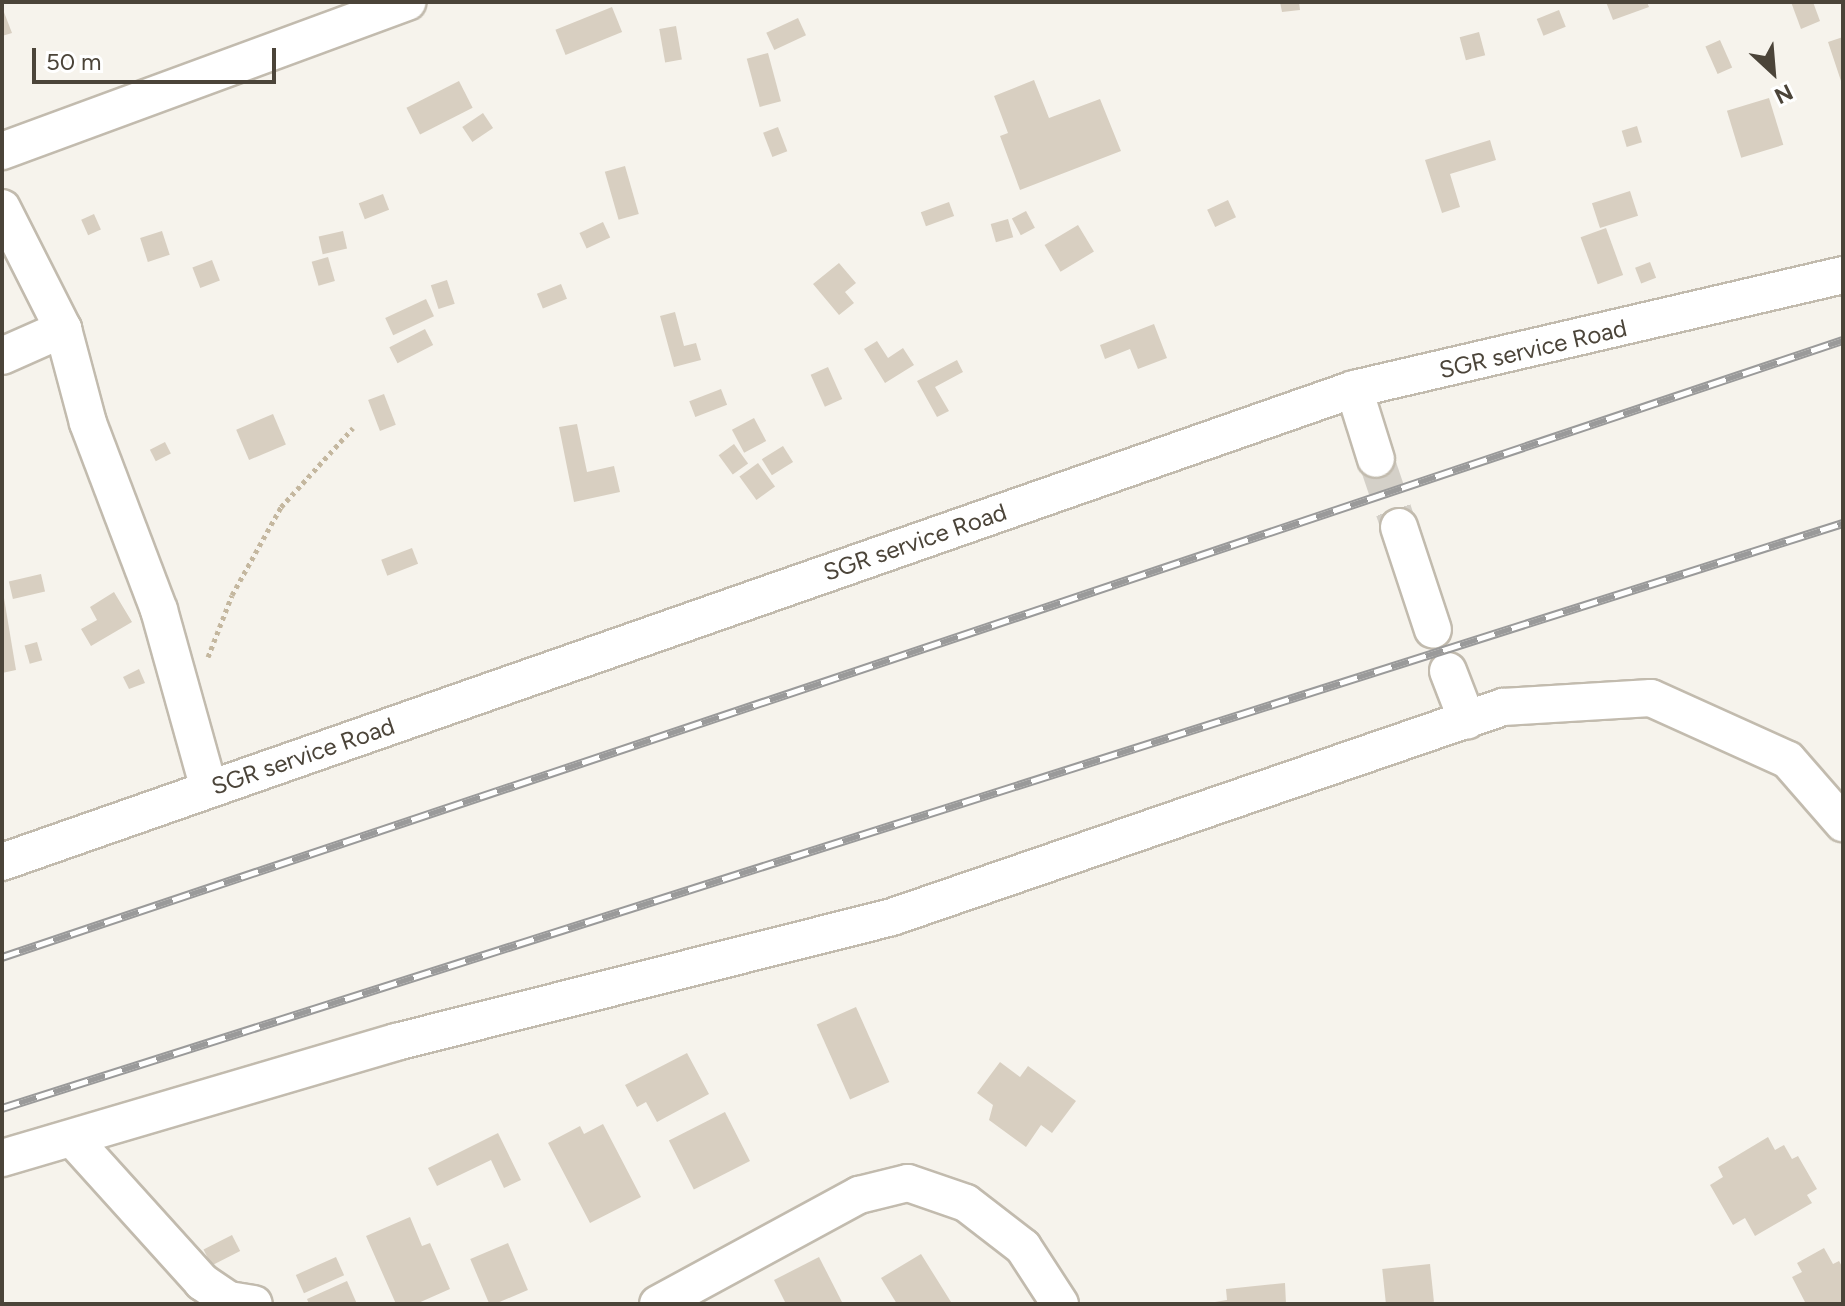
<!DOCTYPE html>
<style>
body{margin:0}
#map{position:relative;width:1845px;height:1306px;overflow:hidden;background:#f6f3ec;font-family:Figtree,sans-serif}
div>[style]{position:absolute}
.building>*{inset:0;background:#d8cfc1;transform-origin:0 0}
.minor-tunnel>*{height:36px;margin-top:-18px;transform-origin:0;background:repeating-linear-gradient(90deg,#d4d0c8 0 36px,transparent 0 54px)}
.path>*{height:5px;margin-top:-2.5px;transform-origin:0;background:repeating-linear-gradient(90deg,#c4b79f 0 4px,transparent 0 8px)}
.roads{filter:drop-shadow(2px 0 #c2bbae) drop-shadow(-2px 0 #c2bbae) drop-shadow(0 2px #c2bbae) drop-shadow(0 -2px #c2bbae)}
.minor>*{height:36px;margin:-18px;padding:0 18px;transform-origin:18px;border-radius:18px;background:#fff}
.rail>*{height:9px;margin-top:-4.5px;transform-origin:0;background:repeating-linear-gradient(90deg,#fff 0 18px,#9a9a9a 0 36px);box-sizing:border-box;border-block:2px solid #9a9a9a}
span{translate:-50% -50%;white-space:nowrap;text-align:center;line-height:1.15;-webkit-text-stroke:6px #fff;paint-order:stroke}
.street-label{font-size:24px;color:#4b4439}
.frame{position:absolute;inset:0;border:4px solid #4b4439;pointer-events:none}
.north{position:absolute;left:1733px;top:32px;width:80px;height:80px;-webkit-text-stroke:6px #fff;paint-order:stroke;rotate:154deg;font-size:22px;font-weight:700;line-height:32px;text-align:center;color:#4b4439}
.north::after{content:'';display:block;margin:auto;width:28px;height:36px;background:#4b4439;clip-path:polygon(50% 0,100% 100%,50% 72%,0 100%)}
.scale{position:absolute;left:32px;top:48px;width:244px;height:36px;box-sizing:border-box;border:4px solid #4b4439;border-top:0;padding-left:10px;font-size:24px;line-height:28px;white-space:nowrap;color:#4b4439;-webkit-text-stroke:6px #fff;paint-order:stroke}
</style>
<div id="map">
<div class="building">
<i style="clip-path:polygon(1280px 2px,1299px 2px,1300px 10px,1282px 12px)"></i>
<i style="clip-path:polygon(1606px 2px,1647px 2px,1649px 7px,1613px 20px)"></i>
<i style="clip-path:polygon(1791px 2px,1813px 2px,1820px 21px,1801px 29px)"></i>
<i style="clip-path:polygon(2px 7px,12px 33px,2px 36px)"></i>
<i style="left:612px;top:7px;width:27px;height:61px;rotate:68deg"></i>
<i style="left:1559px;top:10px;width:18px;height:24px;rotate:68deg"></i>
<i style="left:798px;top:18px;width:19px;height:35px;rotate:65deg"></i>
<i style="left:676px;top:26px;width:34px;height:17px;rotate:80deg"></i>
<i style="left:1479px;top:32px;width:24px;height:20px;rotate:75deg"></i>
<i style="clip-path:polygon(1843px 37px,1843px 80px,1841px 81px,1828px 42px)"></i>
<i style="left:1720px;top:40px;width:30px;height:16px;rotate:66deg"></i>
<i style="left:768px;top:53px;width:50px;height:22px;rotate:75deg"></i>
<i style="clip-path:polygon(1034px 80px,1049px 118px,1100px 99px,1121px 151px,1020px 190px,1000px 136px,1008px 133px,994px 96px)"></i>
<i style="left:459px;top:81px;width:30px;height:59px;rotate:63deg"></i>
<i style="left:1769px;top:98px;width:49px;height:44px;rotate:73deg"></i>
<i style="left:483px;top:113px;width:18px;height:25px;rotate:56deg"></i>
<i style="left:1637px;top:126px;width:17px;height:16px;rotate:73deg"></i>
<i style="left:778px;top:127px;width:26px;height:16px;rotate:69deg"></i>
<i style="clip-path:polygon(1490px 140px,1496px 160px,1450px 174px,1460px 207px,1442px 213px,1425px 160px)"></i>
<i style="left:625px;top:166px;width:50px;height:21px;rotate:74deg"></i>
<i style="left:1630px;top:191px;width:26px;height:40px;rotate:72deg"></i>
<i style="left:383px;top:194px;width:17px;height:26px;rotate:69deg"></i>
<i style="left:1228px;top:200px;width:19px;height:23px;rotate:65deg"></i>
<i style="left:949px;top:202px;width:15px;height:30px;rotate:70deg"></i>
<i style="left:1026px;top:211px;width:19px;height:16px;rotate:62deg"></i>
<i style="left:94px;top:214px;width:17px;height:14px;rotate:66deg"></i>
<i style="left:1008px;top:219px;width:19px;height:18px;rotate:74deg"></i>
<i style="left:603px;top:222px;width:17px;height:26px;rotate:65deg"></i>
<i style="left:1078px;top:225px;width:31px;height:39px;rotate:59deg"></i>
<i style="left:1606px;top:228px;width:50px;height:27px;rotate:70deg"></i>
<i style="left:162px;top:231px;width:25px;height:23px;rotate:72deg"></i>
<i style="left:343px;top:231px;width:18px;height:25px;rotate:77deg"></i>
<i style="left:328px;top:257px;width:25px;height:17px;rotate:74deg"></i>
<i style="left:212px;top:260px;width:22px;height:21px;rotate:69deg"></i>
<i style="left:1650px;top:262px;width:17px;height:16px;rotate:69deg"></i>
<i style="clip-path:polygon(839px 263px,856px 283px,845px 292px,854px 303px,839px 315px,813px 284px)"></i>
<i style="left:447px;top:280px;width:25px;height:17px;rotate:72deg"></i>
<i style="left:561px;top:284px;width:16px;height:26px;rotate:68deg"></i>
<i style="left:426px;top:299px;width:19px;height:45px;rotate:65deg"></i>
<i style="clip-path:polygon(675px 312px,684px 346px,696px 343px,701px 360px,674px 367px,660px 316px)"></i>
<i style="clip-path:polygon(1154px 324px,1167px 358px,1138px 369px,1130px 349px,1105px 359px,1100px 345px)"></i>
<i style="left:425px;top:329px;width:18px;height:40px;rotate:63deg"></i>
<i style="clip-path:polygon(877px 341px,888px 358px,903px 348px,914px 365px,885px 383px,864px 349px)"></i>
<i style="clip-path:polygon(957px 360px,963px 372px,935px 387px,949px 411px,937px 417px,917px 381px)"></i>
<i style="left:828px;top:367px;width:35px;height:19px;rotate:66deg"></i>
<i style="left:721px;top:389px;width:17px;height:34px;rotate:69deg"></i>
<i style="left:384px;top:394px;width:33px;height:17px;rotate:69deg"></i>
<i style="left:273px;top:414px;width:33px;height:40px;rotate:67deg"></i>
<i style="left:754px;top:418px;width:26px;height:25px;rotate:62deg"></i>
<i style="clip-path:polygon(577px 424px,587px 472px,614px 466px,620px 492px,574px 502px,559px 427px)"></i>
<i style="left:165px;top:442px;width:13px;height:17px;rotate:63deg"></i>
<i style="left:734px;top:444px;width:24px;height:19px;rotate:54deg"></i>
<i style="left:783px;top:446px;width:19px;height:25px;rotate:58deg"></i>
<i style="left:758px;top:463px;width:29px;height:23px;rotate:54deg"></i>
<i style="left:412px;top:548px;width:17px;height:33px;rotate:69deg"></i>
<i style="left:41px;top:574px;width:18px;height:33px;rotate:77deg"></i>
<i style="clip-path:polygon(114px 592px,132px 622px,91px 646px,81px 629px,97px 620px,90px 607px)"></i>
<i style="clip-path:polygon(4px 598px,16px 670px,2px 673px,2px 599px)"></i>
<i style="left:37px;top:642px;width:19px;height:13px;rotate:74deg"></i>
<i style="clip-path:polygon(139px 669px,145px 683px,129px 689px,123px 677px)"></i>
<i style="left:856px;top:1007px;width:82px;height:43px;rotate:66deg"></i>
<i style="clip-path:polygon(687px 1053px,709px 1094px,657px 1122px,646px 1102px,637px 1107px,625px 1085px)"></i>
<i style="clip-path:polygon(1000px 1062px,1020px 1077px,1028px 1066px,1076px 1101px,1052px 1133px,1041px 1125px,1026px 1147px,989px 1120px,993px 1105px,977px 1093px)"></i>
<i style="left:725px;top:1112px;width:55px;height:63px;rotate:63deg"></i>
<i style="clip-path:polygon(603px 1124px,641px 1197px,590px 1223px,548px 1143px,580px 1126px,584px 1134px)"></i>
<i style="clip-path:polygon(498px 1133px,521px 1180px,504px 1188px,491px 1160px,437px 1186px,428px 1168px)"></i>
<i style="clip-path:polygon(1768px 1137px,1775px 1150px,1784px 1145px,1792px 1159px,1798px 1156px,1817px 1189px,1807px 1195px,1812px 1203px,1755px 1236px,1745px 1218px,1733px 1225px,1710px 1185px,1723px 1177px,1718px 1167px)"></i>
<i style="clip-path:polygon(410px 1217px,422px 1246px,430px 1243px,450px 1289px,416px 1304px,396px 1304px,366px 1236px)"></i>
<i style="left:232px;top:1235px;width:18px;height:32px;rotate:63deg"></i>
<i style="left:508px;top:1243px;width:51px;height:41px;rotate:67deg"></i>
<i style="clip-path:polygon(1824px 1248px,1833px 1264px,1839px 1261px,1843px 1268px,1843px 1304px,1806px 1304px,1792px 1277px,1802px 1272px,1797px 1263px)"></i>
<i style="clip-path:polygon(921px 1254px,951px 1302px,947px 1304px,897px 1304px,881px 1278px)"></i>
<i style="left:336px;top:1257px;width:20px;height:44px;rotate:66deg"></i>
<i style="clip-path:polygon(819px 1257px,843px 1304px,786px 1304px,774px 1280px)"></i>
<i style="left:1430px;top:1264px;width:38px;height:48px;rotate:84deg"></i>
<i style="clip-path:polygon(347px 1281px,357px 1304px,309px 1304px,307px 1299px)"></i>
<i style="clip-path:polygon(1285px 1283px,1286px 1304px,1203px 1304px,1227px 1300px,1226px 1289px)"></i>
</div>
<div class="minor-tunnel">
<i style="left:1376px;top:459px;width:72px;rotate:71.3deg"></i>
</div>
<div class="path">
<i style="left:208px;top:657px;width:66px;rotate:-68.8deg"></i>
<i style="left:232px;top:595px;width:101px;rotate:-60.9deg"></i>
<i style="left:281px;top:507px;width:107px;rotate:-47.7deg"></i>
</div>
<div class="roads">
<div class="minor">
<i style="left:2px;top:151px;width:432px;rotate:-20.2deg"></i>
<i style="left:2px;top:208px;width:136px;rotate:63.2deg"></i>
<i style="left:63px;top:329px;width:97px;rotate:75.1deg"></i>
<i style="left:88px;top:423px;width:200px;rotate:69.2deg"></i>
<i style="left:159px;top:610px;width:186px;rotate:74.4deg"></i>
<i style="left:2px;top:356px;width:67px;rotate:-23.9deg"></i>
<i style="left:1354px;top:389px;width:73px;rotate:72.6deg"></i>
<i style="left:1399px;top:527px;width:108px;rotate:71.7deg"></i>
<i style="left:1448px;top:671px;width:53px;rotate:68.8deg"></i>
<i style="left:2px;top:862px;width:1432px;rotate:-19.28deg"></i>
<i style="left:1354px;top:389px;width:502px;rotate:-13.12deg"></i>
<i style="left:73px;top:1139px;width:193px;rotate:47.9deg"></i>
<i style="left:202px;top:1282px;width:32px;rotate:34deg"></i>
<i style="left:229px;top:1300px;width:25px;rotate:9deg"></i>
<i style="left:2px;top:1158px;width:411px;rotate:-16.4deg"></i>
<i style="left:396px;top:1042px;width:512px;rotate:-14.14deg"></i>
<i style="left:892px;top:917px;width:646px;rotate:-18.97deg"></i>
<i style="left:1503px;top:707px;width:148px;rotate:-3.5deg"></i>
<i style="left:1651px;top:698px;width:150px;rotate:24.3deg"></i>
<i style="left:1788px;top:760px;width:84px;rotate:48.9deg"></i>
<i style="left:658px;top:1304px;width:229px;rotate:-28.5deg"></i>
<i style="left:859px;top:1195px;width:50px;rotate:-13.8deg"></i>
<i style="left:908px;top:1183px;width:61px;rotate:19deg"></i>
<i style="left:966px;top:1203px;width:72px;rotate:37.7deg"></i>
<i style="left:1023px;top:1247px;width:68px;rotate:57deg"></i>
</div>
</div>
<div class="rail">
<i style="left:2px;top:957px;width:1942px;rotate:-18.53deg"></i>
<i style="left:2px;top:1108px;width:1932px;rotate:-17.63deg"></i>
</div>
<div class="street-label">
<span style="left:1533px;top:349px;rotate:-13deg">SGR service Road</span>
<span style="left:915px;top:542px;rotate:-19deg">SGR service Road</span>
<span style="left:303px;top:756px;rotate:-19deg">SGR service Road</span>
</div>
<div class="frame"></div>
<div class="north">N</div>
<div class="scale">50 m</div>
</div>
